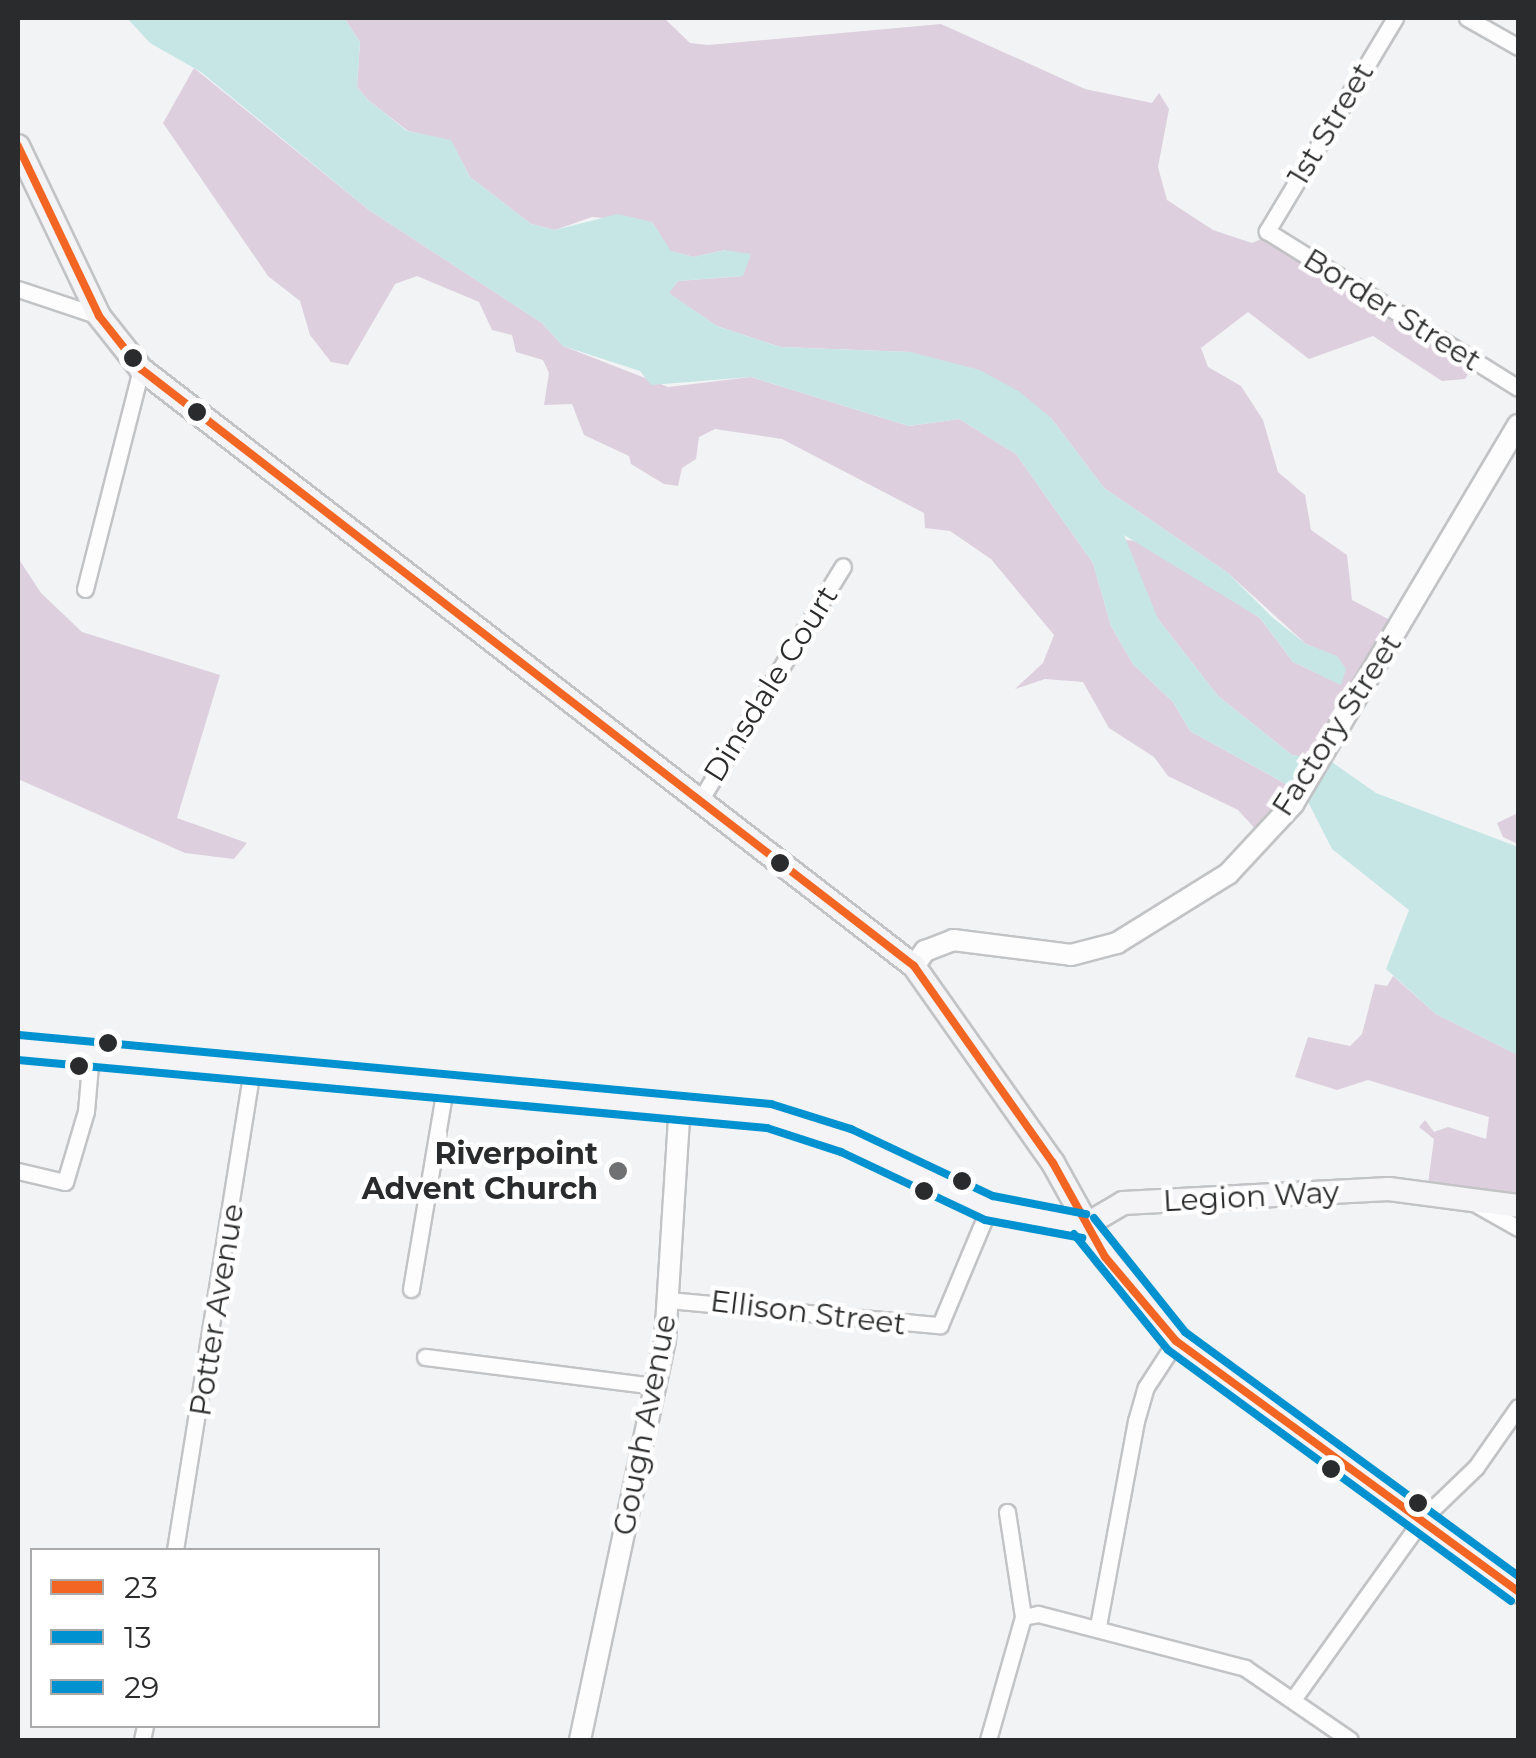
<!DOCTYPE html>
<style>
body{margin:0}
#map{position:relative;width:1536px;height:1758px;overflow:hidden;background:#f1f3f5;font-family:Montserrat,sans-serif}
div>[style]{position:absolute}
.forest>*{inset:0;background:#decfde}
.water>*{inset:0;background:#c6e6e6}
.roads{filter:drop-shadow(2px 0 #c2c3c5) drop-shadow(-2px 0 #c2c3c5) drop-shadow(0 2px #c2c3c5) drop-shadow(0 -2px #c2c3c5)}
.minor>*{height:15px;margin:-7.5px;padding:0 7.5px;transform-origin:7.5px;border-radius:7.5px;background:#fdfdfe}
.tertiary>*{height:20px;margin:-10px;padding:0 10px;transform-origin:10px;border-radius:10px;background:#fdfdfe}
.secondary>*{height:22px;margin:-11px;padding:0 11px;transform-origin:11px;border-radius:11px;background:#f4f3f6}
.bus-1>*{height:8px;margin:-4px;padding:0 4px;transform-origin:4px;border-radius:4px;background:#f26522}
.bus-2>*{height:8px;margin:-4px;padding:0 4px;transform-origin:4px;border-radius:4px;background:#0092d0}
.bus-3>*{height:8px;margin:-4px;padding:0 4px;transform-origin:4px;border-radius:4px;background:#0092d0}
.dots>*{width:28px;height:28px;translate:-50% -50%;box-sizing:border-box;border:5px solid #fff;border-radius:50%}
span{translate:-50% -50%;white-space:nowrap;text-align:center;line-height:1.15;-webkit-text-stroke:9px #fff;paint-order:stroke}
.street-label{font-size:30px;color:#2a2b2c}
.poi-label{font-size:30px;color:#2a2b2c;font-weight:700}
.right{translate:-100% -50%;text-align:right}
.frame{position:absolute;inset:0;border:20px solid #2a2b2c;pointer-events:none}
.legend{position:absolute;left:30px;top:1548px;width:350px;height:180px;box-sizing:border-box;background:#fff;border:2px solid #aaaaab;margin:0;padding:12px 18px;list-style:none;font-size:30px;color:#2a2b2c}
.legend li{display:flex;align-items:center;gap:20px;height:50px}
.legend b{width:50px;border:2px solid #aaaaab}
</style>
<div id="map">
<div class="forest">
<i style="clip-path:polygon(344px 18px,664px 18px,690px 43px,708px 45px,941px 24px,1085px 89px,1152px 103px,1159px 93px,1169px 109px,1158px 167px,1167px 200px,1213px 230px,1252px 243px,1266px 237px,1478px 359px,1465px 379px,1442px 381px,1373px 336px,1309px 359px,1248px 312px,1201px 348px,1208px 367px,1241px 386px,1263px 420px,1278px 472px,1305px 495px,1311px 530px,1347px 555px,1352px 600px,1405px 628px,1320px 759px,1292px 755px,1218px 696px,1158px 619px,1120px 539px,1142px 542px,1260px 618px,1293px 662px,1340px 684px,1337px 657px,1306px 644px,1228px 573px,1104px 488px,1051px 418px,910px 352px,780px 347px,717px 326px,668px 293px,678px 281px,743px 276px,725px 250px,694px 257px,670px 251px,652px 222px,592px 217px,555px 230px,531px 224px,470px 177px,451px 141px,408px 131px,368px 100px,357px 87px,360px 42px)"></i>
<i style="clip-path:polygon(194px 68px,369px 210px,542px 323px,563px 346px,668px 387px,751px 377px,909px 426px,959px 419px,1016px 454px,1093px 563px,1111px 626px,1133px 664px,1173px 702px,1190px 731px,1304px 794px,1292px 821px,1268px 843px,1238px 810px,1168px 776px,1154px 757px,1109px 728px,1083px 682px,1045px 679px,1015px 689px,1043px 663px,1054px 635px,991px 559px,950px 531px,925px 528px,924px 513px,782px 439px,715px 429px,699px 437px,696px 459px,682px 468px,678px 486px,664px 484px,631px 464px,629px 456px,584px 435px,572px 404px,544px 405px,549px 373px,543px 360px,516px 352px,512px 335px,492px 330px,479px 302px,417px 276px,395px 284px,348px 365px,331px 362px,310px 335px,300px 301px,268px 276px,163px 123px)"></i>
<i style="clip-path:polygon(18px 558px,41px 593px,82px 632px,220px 675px,177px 818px,247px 843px,234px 859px,185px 853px,18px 779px)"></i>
<i style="clip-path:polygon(1518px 813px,1518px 844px,1503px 837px,1497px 823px)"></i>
<i style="clip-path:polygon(1393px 976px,1436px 1014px,1518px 1055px,1518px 1206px,1427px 1191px,1434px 1139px,1419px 1127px,1425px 1120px,1434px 1132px,1448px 1127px,1486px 1139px,1489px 1117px,1368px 1080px,1337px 1090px,1295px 1077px,1308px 1037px,1350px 1046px,1362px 1034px,1375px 984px,1387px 986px)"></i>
</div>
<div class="water">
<i style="clip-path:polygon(127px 18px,344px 18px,360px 42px,357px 87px,368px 100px,407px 131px,451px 140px,470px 177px,531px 224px,555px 230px,618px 214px,652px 222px,671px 251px,694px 257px,725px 250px,751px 254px,743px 276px,678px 281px,669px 293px,717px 326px,780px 347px,910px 352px,980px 370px,1020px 392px,1051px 418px,1104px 488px,1228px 573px,1273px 618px,1306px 644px,1337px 656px,1346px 669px,1341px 685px,1293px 662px,1260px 618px,1124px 535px,1158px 619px,1218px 696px,1292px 755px,1329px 760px,1376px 793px,1518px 847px,1518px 1055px,1436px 1014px,1386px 969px,1409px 910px,1332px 849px,1304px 794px,1190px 731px,1173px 702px,1133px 664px,1111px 626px,1093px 563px,1016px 454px,959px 419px,909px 426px,751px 377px,651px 385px,640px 371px,563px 346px,542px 323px,369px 210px,201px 72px,150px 43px)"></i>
</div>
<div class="roads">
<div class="minor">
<i style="left:1395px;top:18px;width:249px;rotate:121deg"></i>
<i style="left:1267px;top:231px;width:296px;rotate:32deg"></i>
<i style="left:1467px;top:18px;width:59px;rotate:29.6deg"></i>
<i style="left:18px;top:289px;width:85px;rotate:18.4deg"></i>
<i style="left:85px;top:589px;width:227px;rotate:-75.7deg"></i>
<i style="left:699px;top:802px;width:276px;rotate:-58.6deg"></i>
<i style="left:18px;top:1171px;width:48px;rotate:13.2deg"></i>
<i style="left:65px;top:1182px;width:74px;rotate:-73.5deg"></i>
<i style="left:86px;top:1111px;width:57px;rotate:-85deg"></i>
<i style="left:1479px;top:1206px;width:45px;rotate:29.4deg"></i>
<i style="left:411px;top:1289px;width:205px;rotate:-80.4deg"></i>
<i style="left:668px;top:1300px;width:273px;rotate:5.3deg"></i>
<i style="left:940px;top:1325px;width:127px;rotate:-67.3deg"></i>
<i style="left:425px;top:1357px;width:233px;rotate:7.2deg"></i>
<i style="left:1007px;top:1512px;width:106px;rotate:81.3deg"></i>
<i style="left:175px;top:1550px;width:487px;rotate:-80.9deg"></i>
<i style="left:1098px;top:1626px;width:208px;rotate:-79.5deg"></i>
<i style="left:1136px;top:1421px;width:35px;rotate:-74deg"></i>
<i style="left:1146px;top:1387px;width:55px;rotate:-56.9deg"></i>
<i style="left:1294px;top:1698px;width:220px;rotate:-54.4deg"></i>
<i style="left:1422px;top:1519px;width:75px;rotate:-43.9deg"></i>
<i style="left:1476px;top:1467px;width:73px;rotate:-55deg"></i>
<i style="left:142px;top:1740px;width:14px;rotate:-78deg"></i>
<i style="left:988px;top:1740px;width:128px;rotate:-74.1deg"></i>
<i style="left:1023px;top:1617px;width:15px;rotate:-11deg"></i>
<i style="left:1038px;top:1614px;width:214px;rotate:14.6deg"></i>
<i style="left:1245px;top:1668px;width:127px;rotate:34.4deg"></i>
</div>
<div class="tertiary">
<i style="left:914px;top:966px;width:19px;rotate:-54deg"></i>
<i style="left:925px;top:951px;width:30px;rotate:-21deg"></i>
<i style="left:953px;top:940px;width:119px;rotate:7.2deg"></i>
<i style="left:1071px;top:955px;width:48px;rotate:-14.6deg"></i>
<i style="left:1117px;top:943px;width:131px;rotate:-31.9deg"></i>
<i style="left:1228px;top:874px;width:96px;rotate:-47.1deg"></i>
<i style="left:1293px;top:804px;width:441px;rotate:-59.3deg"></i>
<i style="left:580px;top:1740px;width:408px;rotate:-78deg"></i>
<i style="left:665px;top:1341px;width:236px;rotate:-86.4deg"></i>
</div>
<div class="secondary">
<i style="left:18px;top:146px;width:188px;rotate:64.5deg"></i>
<i style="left:99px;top:316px;width:68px;rotate:51.6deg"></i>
<i style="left:141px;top:369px;width:977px;rotate:37.68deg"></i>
<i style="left:914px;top:966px;width:241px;rotate:54.8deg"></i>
<i style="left:1053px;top:1163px;width:107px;rotate:61deg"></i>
<i style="left:1105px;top:1257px;width:110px;rotate:49.8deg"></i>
<i style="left:1176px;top:1341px;width:424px;rotate:36.2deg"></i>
<i style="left:18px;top:1047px;width:754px;rotate:5.25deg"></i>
<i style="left:769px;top:1116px;width:81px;rotate:17.3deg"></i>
<i style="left:846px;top:1140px;width:158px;rotate:25.4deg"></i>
<i style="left:989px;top:1208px;width:97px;rotate:10.7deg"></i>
<i style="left:1084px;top:1226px;width:45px;rotate:-30.5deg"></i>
<i style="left:1123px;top:1203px;width:266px;rotate:-3deg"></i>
<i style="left:1389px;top:1189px;width:130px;rotate:7.5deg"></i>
</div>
</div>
<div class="bus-1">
<i style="left:18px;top:146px;width:188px;rotate:64.5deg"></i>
<i style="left:99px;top:316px;width:68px;rotate:51.6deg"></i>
<i style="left:141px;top:369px;width:977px;rotate:37.68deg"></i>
<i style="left:914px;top:966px;width:241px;rotate:54.8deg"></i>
<i style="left:1053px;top:1163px;width:107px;rotate:61deg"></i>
<i style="left:1105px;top:1257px;width:110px;rotate:49.8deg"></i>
<i style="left:1176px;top:1341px;width:424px;rotate:36.2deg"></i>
</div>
<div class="bus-2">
<i style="left:18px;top:1060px;width:752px;rotate:5.19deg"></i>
<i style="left:767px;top:1128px;width:78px;rotate:18deg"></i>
<i style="left:841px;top:1152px;width:159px;rotate:25.3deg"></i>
<i style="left:985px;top:1220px;width:99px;rotate:10.5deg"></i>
<i style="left:1074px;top:1234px;width:149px;rotate:51deg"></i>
<i style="left:1168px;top:1350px;width:425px;rotate:36.2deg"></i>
</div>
<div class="bus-3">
<i style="left:19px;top:1035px;width:755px;rotate:5.24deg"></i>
<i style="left:771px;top:1104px;width:84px;rotate:17.4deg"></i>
<i style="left:851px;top:1129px;width:157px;rotate:25.3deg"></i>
<i style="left:993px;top:1196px;width:95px;rotate:11deg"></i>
<i style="left:1094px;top:1218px;width:146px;rotate:51.4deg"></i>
<i style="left:1185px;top:1332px;width:413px;rotate:36.2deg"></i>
</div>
<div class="dots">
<i style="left:133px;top:358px;background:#2a2b2c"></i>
<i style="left:197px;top:412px;background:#2a2b2c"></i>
<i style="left:780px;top:863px;background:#2a2b2c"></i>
<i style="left:108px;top:1043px;background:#2a2b2c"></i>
<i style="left:79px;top:1066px;background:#2a2b2c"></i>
<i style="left:618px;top:1171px;background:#707172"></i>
<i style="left:962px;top:1181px;background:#2a2b2c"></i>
<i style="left:924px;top:1191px;background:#2a2b2c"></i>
<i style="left:1331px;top:1469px;background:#2a2b2c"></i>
<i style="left:1418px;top:1503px;background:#2a2b2c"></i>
</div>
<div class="street-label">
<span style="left:1331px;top:124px;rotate:-59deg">1st Street</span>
<span style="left:1392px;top:310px;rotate:32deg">Border Street</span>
<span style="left:771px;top:684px;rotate:-58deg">Dinsdale Court</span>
<span style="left:1337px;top:725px;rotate:-57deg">Factory Street</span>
<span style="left:1251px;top:1197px;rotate:-3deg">Legion Way</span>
<span style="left:217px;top:1310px;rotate:-81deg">Potter Avenue</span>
<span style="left:808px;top:1313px;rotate:7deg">Ellison Street</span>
<span style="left:645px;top:1425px;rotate:-79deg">Gough Avenue</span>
</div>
<div class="poi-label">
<span class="right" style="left:598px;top:1171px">Riverpoint<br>Advent Church</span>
</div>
<div class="frame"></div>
<ul class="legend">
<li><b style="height:12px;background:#f26522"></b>23</li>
<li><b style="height:12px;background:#0092d0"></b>13</li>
<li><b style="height:12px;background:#0092d0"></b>29</li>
</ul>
</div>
